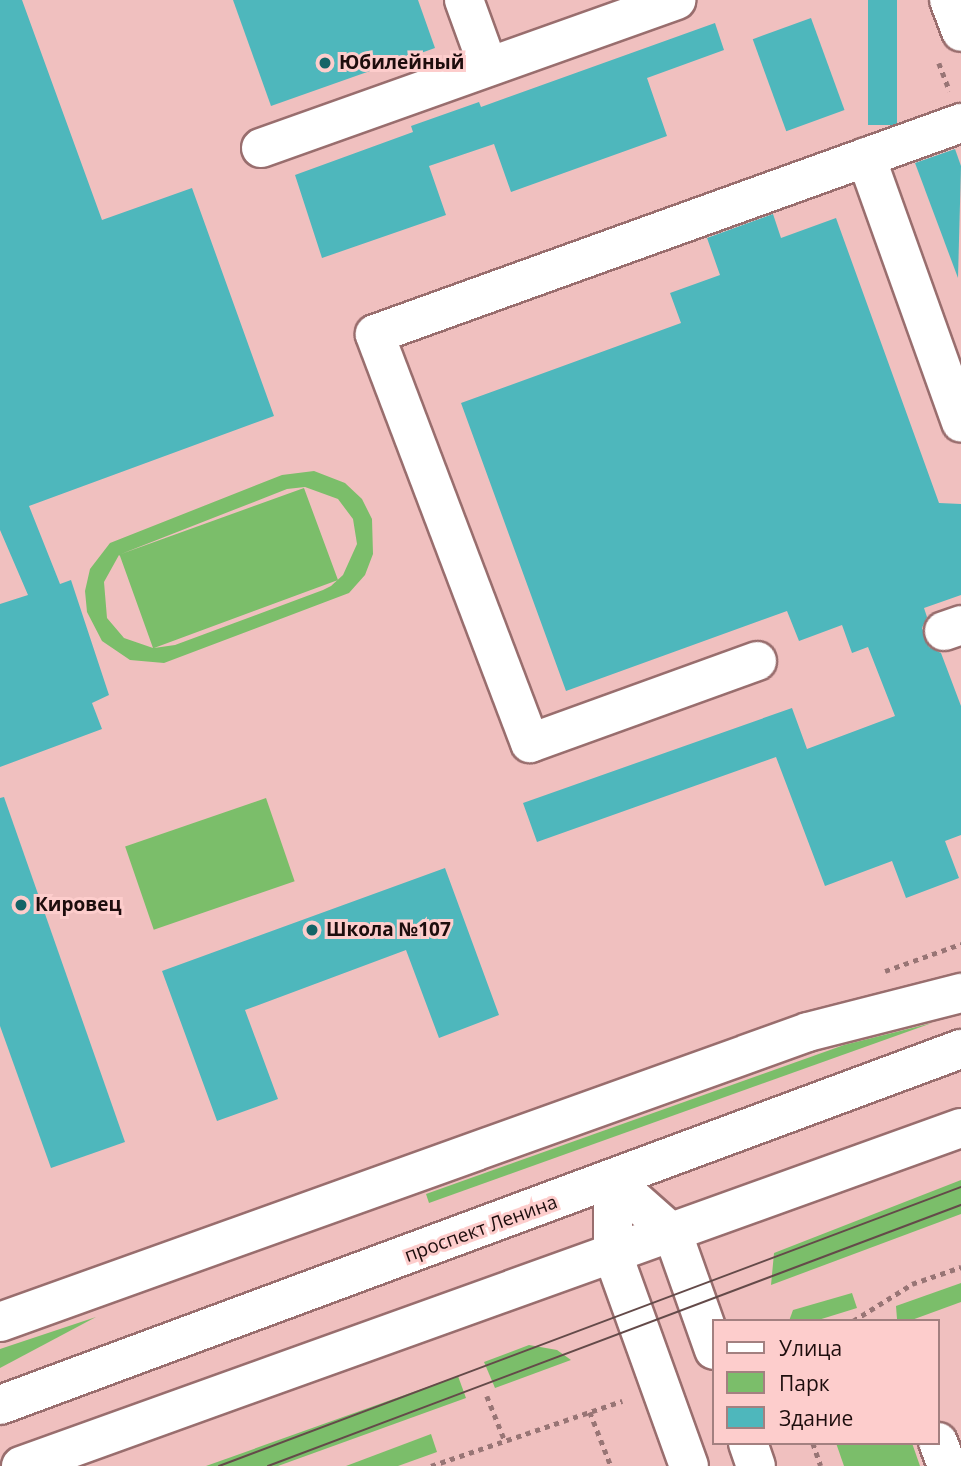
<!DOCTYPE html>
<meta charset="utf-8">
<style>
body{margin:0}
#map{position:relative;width:961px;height:1466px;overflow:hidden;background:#f0c0bf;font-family:"Open Sans",sans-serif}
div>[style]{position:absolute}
.green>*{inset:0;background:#7bbe6a;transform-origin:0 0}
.building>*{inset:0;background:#4eb7bc;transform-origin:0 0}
.path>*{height:4.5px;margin-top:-2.25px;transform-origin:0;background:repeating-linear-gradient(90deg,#987575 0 5px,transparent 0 10px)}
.roads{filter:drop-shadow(2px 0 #996e6e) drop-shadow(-2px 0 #996e6e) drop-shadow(0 2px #996e6e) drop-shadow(0 -2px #996e6e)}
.minor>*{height:38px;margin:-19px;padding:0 19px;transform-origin:19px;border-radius:19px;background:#fff}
.major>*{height:38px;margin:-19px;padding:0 19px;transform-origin:19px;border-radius:19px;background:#fff}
.tram>*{height:2px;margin:-1px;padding:0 1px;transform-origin:1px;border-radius:1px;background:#644a49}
.dots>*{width:19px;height:19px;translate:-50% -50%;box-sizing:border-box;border:4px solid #fdcdcc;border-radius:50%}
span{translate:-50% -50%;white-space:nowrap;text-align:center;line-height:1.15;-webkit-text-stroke:6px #fdcdcc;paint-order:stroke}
.poi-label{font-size:19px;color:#1d0d0d;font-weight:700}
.left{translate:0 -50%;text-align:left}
.street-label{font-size:19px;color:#1d0d0d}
.legend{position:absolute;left:712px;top:1319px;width:228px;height:126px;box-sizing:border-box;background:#fdcdcc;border:2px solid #a38080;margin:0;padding:9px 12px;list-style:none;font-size:21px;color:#1d0d0d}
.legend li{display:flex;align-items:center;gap:14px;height:35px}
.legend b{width:35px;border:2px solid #a38080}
</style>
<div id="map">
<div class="green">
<i style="clip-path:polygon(evenodd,314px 471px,345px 483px,362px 499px,372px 519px,373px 554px,365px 575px,349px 593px,164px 663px,130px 660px,102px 641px,87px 612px,85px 591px,90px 569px,110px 543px,282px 475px,314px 471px,305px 487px,338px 499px,353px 519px,357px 544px,343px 575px,331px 586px,323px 590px,175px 645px,154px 648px,338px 580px,304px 488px,121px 554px,287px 489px,305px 487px,314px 471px,119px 555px,120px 556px,153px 648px,124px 638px,107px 618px,104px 582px,119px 555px)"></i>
<i style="left:266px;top:798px;width:88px;height:149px;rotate:71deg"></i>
<i style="clip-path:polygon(932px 1023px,429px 1203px,426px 1194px,844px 1045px)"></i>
<i style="clip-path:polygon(961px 1180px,961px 1214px,771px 1285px,774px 1253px)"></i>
<i style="clip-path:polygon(961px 1283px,961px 1302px,909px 1321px,897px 1319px,896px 1306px)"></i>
<i style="clip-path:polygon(852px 1293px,857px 1308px,815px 1321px,789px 1321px,793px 1310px)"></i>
<i style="clip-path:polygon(96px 1317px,0 1368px,0 1349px)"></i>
<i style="clip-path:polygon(529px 1345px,557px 1350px,571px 1360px,495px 1388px,484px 1362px)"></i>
<i style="clip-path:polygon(458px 1376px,466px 1398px,278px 1466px,206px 1466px)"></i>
<i style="clip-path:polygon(431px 1434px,437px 1452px,398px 1466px,346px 1466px)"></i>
<i style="clip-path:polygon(836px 1443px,912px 1443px,920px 1466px,844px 1466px)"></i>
</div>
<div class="building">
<i style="clip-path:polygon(0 0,22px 0,102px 220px,192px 188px,274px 416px,29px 506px,60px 584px,71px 580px,109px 695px,92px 703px,102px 729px,0 767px,0 604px,28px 595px,0 530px)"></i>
<i style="clip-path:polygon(233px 0,418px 0,435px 48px,271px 106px)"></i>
<i style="left:868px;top:0;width:29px;height:125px"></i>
<i style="left:811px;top:18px;width:98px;height:62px;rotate:70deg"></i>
<i style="clip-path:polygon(715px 23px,724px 50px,647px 78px,667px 136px,511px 192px,494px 144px,429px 166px,446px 215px,322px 258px,295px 175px,413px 132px,411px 126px,479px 102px,481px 107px)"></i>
<i style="clip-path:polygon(955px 149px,961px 166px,958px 278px,915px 163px)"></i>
<i style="clip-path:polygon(773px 214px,781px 238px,836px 218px,939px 503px,961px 504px,961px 595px,924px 608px,927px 617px,922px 628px,929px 647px,941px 653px,961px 706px,961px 835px,945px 841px,959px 878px,906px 898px,892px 861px,825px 886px,776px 757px,537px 842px,523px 803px,792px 708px,807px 749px,895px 716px,868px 647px,852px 653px,842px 625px,799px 641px,787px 611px,566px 691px,461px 403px,681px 323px,670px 293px,720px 275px,707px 238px)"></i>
<i style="clip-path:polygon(4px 797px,125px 1142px,51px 1168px,0 1026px,0 798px)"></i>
<i style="clip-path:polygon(445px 868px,499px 1015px,439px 1038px,406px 950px,245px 1010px,278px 1099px,217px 1121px,162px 971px)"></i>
</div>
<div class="path">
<i style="left:939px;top:63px;width:30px;rotate:69deg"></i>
<i style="left:885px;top:971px;width:81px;rotate:-19.6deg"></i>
<i style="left:853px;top:1321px;width:70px;rotate:-32.1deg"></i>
<i style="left:912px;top:1284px;width:52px;rotate:-19.1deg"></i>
<i style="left:487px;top:1396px;width:48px;rotate:68.2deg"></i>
<i style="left:590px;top:1412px;width:58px;rotate:68.7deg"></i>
<i style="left:813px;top:1443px;width:24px;rotate:71deg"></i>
<i style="left:431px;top:1466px;width:202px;rotate:-18.8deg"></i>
</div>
<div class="roads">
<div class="minor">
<i style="left:464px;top:0;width:70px;rotate:70deg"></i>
<i style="left:949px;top:0;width:34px;rotate:69deg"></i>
<i style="left:261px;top:148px;width:441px;rotate:-19.6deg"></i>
<i style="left:866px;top:157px;width:282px;rotate:70.3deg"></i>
<i style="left:944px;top:631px;width:18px;rotate:-19deg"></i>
<i style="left:757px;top:661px;width:241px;rotate:160.1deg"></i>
<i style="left:530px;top:743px;width:437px;rotate:-110.8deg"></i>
<i style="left:375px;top:334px;width:623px;rotate:-19.8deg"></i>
<i style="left:0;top:1322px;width:858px;rotate:-19.74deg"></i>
<i style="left:808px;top:1032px;width:158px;rotate:-14.3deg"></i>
<i style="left:938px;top:1442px;width:26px;rotate:69deg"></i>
</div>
<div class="major">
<i style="left:613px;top:1181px;width:74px;rotate:90deg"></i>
<i style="left:613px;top:1255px;width:224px;rotate:70.2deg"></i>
<i style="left:613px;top:1181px;width:80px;rotate:41.5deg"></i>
<i style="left:673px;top:1234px;width:123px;rotate:70.5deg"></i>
<i style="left:0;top:1405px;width:1025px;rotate:-20.33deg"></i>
<i style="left:748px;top:1443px;width:24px;rotate:71deg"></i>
<i style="left:21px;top:1466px;width:999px;rotate:-19.78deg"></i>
</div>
</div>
<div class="tram">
<i style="left:219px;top:1466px;width:793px;rotate:-20.61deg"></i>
<i style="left:268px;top:1466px;width:741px;rotate:-20.64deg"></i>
</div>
<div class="dots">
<i style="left:325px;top:63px;background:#146467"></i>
<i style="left:21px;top:905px;background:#146467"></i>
<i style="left:312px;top:930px;background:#146467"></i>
</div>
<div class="poi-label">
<span class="left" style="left:339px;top:63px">Юбилейный</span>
<span class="left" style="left:35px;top:905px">Кировец</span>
<span class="left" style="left:326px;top:930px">Школа №107</span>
</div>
<div class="street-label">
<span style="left:481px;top:1229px;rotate:-20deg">проспект Ленина</span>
</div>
<ul class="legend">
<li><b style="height:9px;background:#fff"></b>Улица</li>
<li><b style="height:19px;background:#7bbe6a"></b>Парк</li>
<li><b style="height:19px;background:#4eb7bc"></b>Здание</li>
</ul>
</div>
